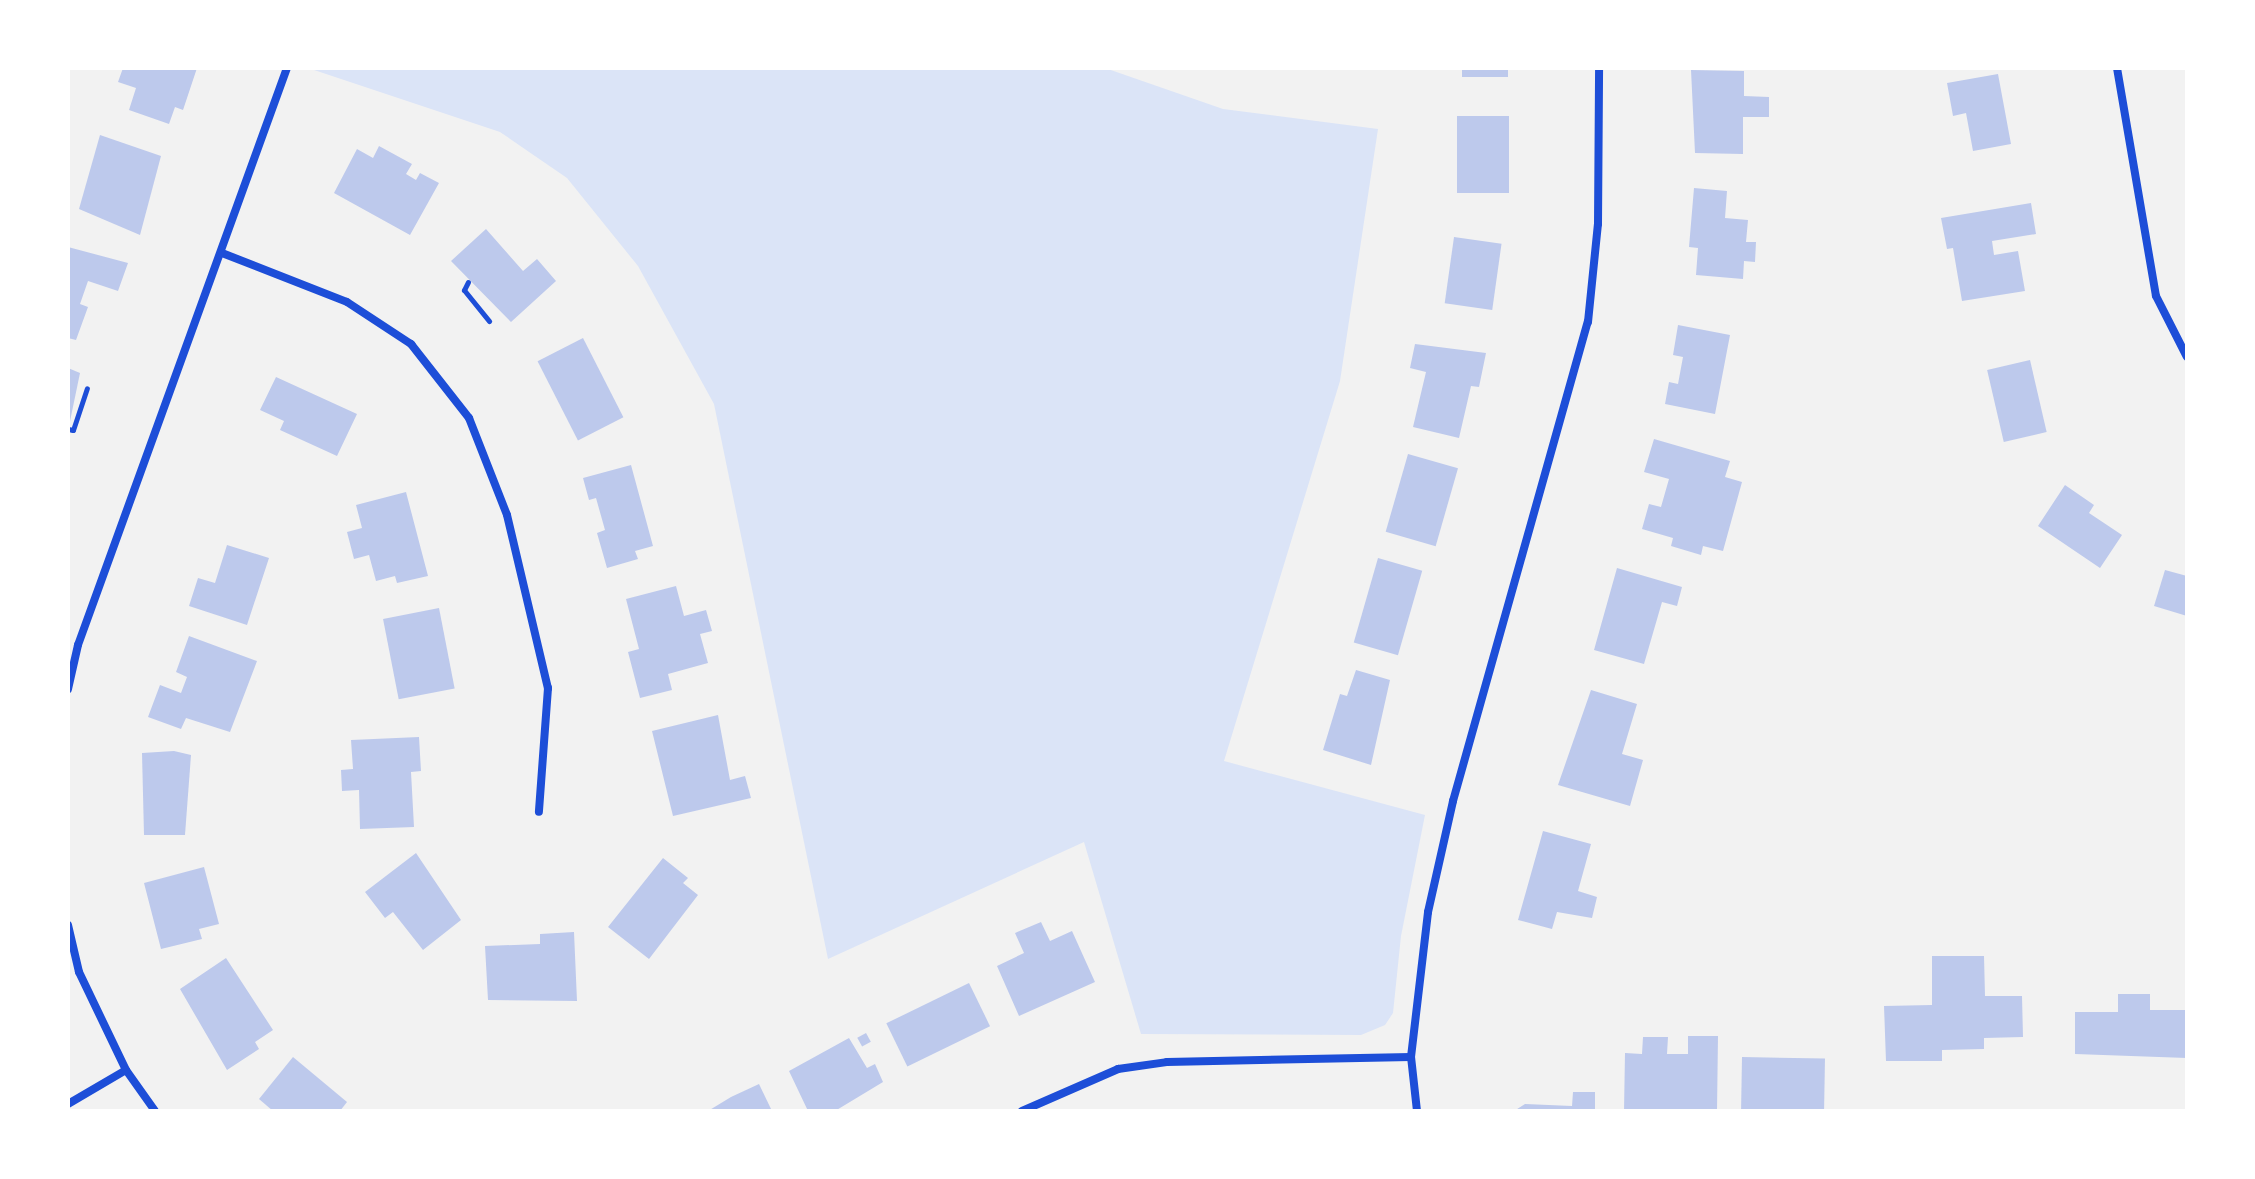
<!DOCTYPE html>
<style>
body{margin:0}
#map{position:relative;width:2255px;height:1179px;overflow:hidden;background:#f2f2f2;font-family:"Fira Sans",sans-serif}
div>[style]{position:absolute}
.green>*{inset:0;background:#dbe4f7}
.building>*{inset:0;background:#bdc9ec;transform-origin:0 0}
.path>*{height:5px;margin:-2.5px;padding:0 2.5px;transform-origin:2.5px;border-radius:2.5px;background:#1d4ed8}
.minor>*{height:8px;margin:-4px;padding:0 4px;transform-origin:4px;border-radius:4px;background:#1d4ed8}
span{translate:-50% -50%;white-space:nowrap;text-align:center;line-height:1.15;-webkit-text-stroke:6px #fff;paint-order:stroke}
.frame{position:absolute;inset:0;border:70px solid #fff;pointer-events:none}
</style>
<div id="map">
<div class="green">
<i style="clip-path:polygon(308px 68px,1105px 68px,1223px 109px,1378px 129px,1340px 381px,1224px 761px,1425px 815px,1401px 936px,1393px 1013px,1385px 1025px,1361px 1035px,1141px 1034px,1084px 842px,828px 959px,714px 404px,638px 266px,567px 178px,500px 132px)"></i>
</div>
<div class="building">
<i style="clip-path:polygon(123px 68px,197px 68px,183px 110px,175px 107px,169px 124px,129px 110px,136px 88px,118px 82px)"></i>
<i style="left:1462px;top:68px;width:46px;height:9px"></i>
<i style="clip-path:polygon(1691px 70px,1744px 71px,1744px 96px,1769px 97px,1769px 117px,1743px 117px,1743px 154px,1695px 153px)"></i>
<i style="clip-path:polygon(1998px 74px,2011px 144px,1973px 151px,1966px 113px,1953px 116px,1947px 83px)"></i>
<i style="left:1457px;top:116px;width:52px;height:77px"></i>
<i style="clip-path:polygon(100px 135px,161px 156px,140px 235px,79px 209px)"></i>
<i style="clip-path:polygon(379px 146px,412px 164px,406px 174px,416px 180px,420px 173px,439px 183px,410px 235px,334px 193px,357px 149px,373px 158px)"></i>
<i style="clip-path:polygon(1694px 188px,1727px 191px,1725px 218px,1748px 220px,1746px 242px,1756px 242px,1755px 262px,1744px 261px,1743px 279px,1696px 275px,1698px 248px,1689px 247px)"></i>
<i style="clip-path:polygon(2031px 203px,2036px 234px,1992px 241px,1994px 255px,2018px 251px,2025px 291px,1962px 301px,1953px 248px,1947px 249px,1941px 218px)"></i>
<i style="clip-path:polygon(486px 229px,523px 271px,537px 259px,556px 281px,511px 322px,451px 261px)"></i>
<i style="left:1454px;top:237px;width:48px;height:67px;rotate:8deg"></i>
<i style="clip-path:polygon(68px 247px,128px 263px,118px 291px,88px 281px,80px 304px,88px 307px,76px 340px,68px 338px)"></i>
<i style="clip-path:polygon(1678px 325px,1730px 335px,1715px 414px,1665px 404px,1669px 382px,1678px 384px,1683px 357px,1673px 355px)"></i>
<i style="left:583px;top:338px;width:89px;height:51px;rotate:63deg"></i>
<i style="clip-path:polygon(1415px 344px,1486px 353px,1479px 387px,1471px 386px,1459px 438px,1413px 427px,1426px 372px,1410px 368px)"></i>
<i style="left:2030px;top:360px;width:74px;height:44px;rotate:77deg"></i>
<i style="clip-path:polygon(68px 368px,80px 373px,69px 426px,68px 426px)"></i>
<i style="clip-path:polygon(276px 377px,357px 414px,337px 456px,280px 430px,284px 421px,260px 410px)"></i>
<i style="clip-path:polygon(1654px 439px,1730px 461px,1725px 477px,1742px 482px,1723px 551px,1703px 546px,1701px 555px,1671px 546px,1673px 538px,1642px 529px,1649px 504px,1661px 507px,1669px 479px,1644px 472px)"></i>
<i style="left:1408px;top:454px;width:52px;height:81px;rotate:16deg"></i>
<i style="clip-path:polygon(631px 465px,653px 546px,635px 551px,638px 559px,607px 568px,597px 533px,605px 530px,596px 498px,589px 500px,583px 478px)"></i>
<i style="clip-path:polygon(2065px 485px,2094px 505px,2089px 513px,2122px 535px,2100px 568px,2038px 526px)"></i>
<i style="clip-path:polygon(406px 492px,428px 576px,397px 583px,395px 576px,376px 581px,369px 555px,354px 559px,347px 532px,362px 528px,356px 505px)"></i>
<i style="clip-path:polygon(227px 545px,269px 558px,247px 625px,189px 606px,198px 578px,215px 583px)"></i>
<i style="left:1378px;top:558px;width:46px;height:88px;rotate:16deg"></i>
<i style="clip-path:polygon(1617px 568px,1682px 587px,1677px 606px,1662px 602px,1644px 664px,1594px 650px)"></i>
<i style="clip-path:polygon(2165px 570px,2187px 576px,2187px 616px,2154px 606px)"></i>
<i style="clip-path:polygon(676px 586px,684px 616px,706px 610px,712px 631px,700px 634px,708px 663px,668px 674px,672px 690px,640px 698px,628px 652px,639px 649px,626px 599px)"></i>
<i style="left:439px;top:608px;width:82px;height:57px;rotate:79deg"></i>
<i style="clip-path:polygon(189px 636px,257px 661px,230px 732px,186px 718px,181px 729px,148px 717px,160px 685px,181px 693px,187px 677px,176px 672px)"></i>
<i style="clip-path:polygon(1356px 670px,1390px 680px,1371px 765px,1323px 750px,1340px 694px,1347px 696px)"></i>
<i style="clip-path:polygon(1591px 690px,1637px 704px,1622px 754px,1643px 760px,1630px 806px,1558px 785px)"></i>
<i style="clip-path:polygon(718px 715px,730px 780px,745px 776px,751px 798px,673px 816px,652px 731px)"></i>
<i style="clip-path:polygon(419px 737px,421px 771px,411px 772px,414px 827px,360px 829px,359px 790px,342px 791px,341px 770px,353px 769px,351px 740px)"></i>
<i style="clip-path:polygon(174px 751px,191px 755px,185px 835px,144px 835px,142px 753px)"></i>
<i style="clip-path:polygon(1543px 831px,1591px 844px,1578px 891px,1597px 897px,1592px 918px,1557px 912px,1552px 929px,1518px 920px)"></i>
<i style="clip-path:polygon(416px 853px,461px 920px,423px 950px,393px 912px,385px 918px,365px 892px)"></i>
<i style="clip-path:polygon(663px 858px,688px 878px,683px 883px,698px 895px,649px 959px,608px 927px)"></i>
<i style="clip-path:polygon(204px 867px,219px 924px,199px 929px,202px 939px,161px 949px,144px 883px)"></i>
<i style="clip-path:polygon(1041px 922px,1050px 941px,1072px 931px,1095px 982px,1019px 1016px,997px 966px,1024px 953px,1015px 933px)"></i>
<i style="clip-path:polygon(574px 932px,577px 1001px,488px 1000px,485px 946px,540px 944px,540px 934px)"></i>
<i style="clip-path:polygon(1932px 956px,1984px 956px,1985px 996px,2022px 996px,2023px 1037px,1984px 1038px,1984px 1049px,1942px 1050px,1942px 1061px,1886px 1061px,1884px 1006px,1932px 1005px)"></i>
<i style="clip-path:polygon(226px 958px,273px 1030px,255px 1042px,259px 1049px,227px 1070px,180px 989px)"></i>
<i style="left:969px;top:983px;width:48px;height:92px;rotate:64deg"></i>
<i style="clip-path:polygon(2118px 994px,2150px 994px,2150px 1010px,2187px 1010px,2187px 1058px,2075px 1054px,2075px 1012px,2118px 1012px)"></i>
<i style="left:866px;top:1033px;width:10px;height:10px;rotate:61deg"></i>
<i style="clip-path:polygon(1688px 1036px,1718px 1036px,1717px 1111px,1624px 1111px,1625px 1053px,1642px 1054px,1643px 1037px,1668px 1037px,1667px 1054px,1688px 1054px)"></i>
<i style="clip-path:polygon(849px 1038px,867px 1068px,875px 1064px,883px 1082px,835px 1111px,808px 1111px,789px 1071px)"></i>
<i style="clip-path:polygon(293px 1057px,347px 1102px,340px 1111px,273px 1111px,259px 1099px)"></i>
<i style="left:1742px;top:1057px;width:83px;height:53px;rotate:1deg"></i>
<i style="clip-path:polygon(759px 1084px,772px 1111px,708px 1111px,731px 1097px)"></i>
<i style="clip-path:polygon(1573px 1092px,1595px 1092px,1595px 1111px,1514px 1111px,1525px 1104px,1572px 1106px)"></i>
</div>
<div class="path">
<i style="left:468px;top:282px;width:9px;rotate:117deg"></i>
<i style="left:464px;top:290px;width:40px;rotate:51deg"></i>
<i style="left:68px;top:429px;width:5px;rotate:11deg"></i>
<i style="left:73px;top:430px;width:44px;rotate:-71.6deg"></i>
</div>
<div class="minor">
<i style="left:2117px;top:68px;width:231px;rotate:80.3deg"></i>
<i style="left:2156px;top:296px;width:68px;rotate:63.1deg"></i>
<i style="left:222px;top:253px;width:134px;rotate:21.4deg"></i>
<i style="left:347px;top:302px;width:77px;rotate:33.3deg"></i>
<i style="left:411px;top:344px;width:94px;rotate:51.9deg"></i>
<i style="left:469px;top:418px;width:104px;rotate:68.6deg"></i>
<i style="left:507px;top:515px;width:178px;rotate:76.7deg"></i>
<i style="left:548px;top:688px;width:124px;rotate:94.2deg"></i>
<i style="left:68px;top:689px;width:45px;rotate:-77.2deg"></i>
<i style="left:78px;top:645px;width:614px;rotate:-70.09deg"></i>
<i style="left:68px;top:925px;width:48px;rotate:76.8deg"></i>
<i style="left:79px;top:972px;width:109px;rotate:64.4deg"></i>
<i style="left:126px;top:1070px;width:50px;rotate:54.7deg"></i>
<i style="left:68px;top:1104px;width:67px;rotate:-30.4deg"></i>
<i style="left:1022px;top:1111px;width:105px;rotate:-23.6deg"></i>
<i style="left:1118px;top:1069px;width:49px;rotate:-8.1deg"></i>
<i style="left:1167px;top:1062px;width:244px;rotate:-1.2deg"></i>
<i style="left:1417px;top:1111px;width:54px;rotate:-96.3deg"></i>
<i style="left:1411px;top:1057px;width:146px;rotate:-83.3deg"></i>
<i style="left:1428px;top:912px;width:114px;rotate:-77.3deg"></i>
<i style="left:1453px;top:801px;width:498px;rotate:-74.3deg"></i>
<i style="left:1588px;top:322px;width:99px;rotate:-84.2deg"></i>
<i style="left:1598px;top:224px;width:156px;rotate:-89.6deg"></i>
</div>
<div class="frame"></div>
</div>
